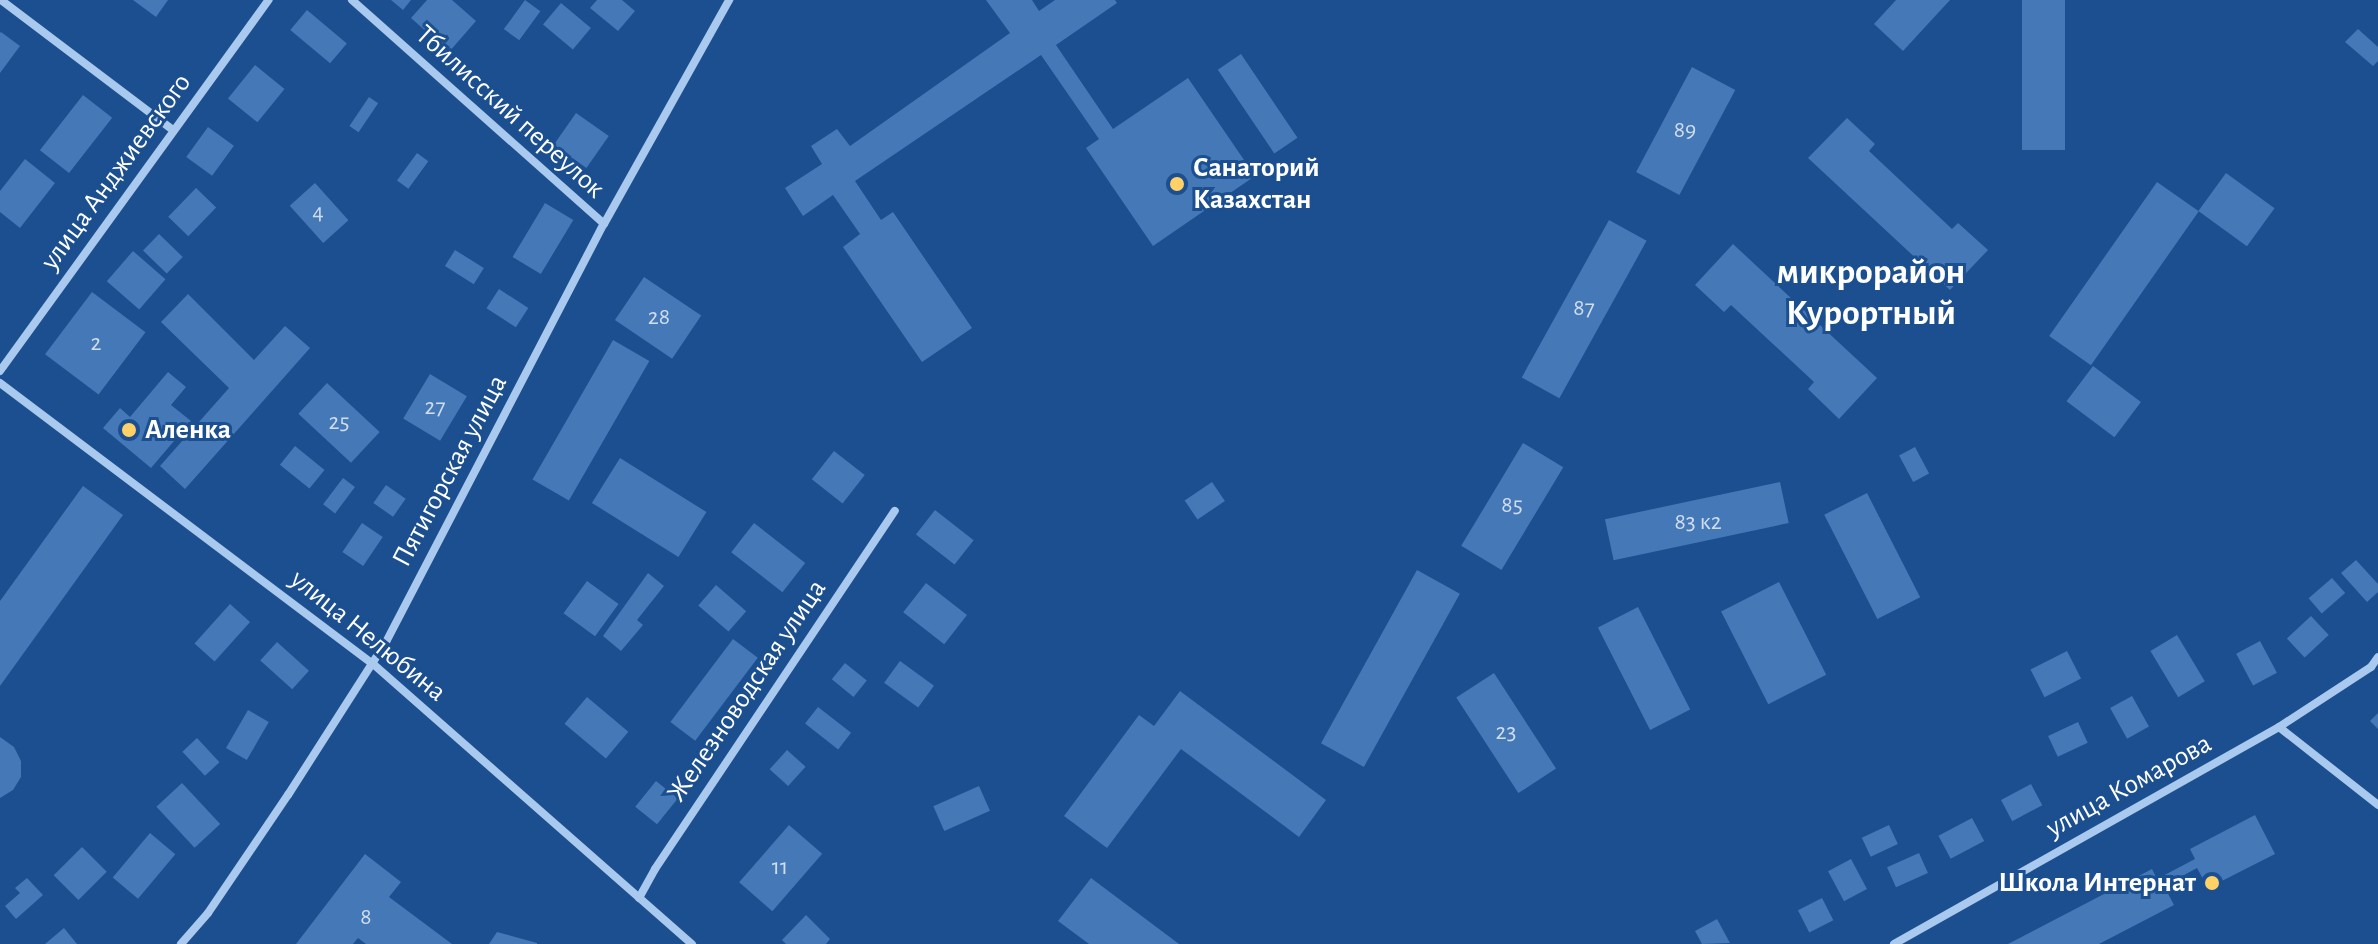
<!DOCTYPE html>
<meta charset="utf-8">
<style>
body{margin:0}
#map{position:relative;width:2378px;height:944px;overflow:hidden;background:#1b4f8f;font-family:"Alegreya Sans",sans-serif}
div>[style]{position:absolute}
.building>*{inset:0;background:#4478b7;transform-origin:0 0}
.street>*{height:8px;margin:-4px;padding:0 4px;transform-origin:4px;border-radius:4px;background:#a9c9ee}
.dots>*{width:22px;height:22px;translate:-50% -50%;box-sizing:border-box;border:4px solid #1b4f8f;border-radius:50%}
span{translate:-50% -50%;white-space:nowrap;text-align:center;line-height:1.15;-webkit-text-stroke:6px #1b4f8f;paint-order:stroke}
.number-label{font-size:24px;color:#d0dded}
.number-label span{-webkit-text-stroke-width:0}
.street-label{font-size:28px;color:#fff}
.poi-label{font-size:28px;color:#fff;font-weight:700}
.left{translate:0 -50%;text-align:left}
.right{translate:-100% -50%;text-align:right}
.district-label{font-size:36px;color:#fff;font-weight:700}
</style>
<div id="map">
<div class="building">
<i style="clip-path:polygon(133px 0,168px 0,156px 17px)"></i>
<i style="clip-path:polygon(391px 0,411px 0,403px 10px)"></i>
<i style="clip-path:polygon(427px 0,452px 0,476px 21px,449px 52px,411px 18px)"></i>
<i style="left:525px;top:0;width:19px;height:36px;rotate:36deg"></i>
<i style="clip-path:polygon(597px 0,622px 0,635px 11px,618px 31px,590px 8px)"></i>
<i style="clip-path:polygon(986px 0,1032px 0,1039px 11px,1055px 0,1115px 0,1117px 3px,1056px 45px,1113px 129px,1188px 78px,1255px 176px,1153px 246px,1086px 148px,1099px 139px,1041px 55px,855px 181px,881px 220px,893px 212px,972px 328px,922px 362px,843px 247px,860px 234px,833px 195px,803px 216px,785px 188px,822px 164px,811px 146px,837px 129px,850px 146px,1010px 33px)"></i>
<i style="clip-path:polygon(1896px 0,1950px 0,1903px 51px,1874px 24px)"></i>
<i style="left:2022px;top:0;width:43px;height:150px"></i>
<i style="left:561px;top:3px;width:39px;height:28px;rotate:40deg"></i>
<i style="left:307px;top:10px;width:52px;height:26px;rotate:40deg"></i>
<i style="clip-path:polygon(2358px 29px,2378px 47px,2378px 61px,2373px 66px,2345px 42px)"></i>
<i style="clip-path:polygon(1px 32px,20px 46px,0 73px,0 33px)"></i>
<i style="left:1241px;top:54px;width:101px;height:28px;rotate:56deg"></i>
<i style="left:255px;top:65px;width:38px;height:43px;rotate:39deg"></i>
<i style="left:1692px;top:67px;width:49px;height:119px;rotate:28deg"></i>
<i style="left:83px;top:95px;width:37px;height:70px;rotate:38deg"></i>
<i style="left:369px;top:97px;width:11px;height:35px;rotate:34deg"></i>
<i style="left:576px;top:113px;width:40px;height:39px;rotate:35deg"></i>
<i style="clip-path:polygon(1847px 118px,1875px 144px,1869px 151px,1952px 229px,1958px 223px,1988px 250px,1950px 290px,1808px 158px)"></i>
<i style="left:208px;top:127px;width:32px;height:37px;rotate:36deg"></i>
<i style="left:417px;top:153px;width:14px;height:34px;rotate:36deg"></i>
<i style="clip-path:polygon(25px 159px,55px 183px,20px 228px,0 212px,0 191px)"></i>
<i style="left:2226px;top:173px;width:60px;height:47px;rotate:36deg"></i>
<i style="left:2157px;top:182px;width:51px;height:188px;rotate:35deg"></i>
<i style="left:315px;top:183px;width:50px;height:34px;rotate:48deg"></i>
<i style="left:196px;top:188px;width:28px;height:40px;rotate:44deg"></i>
<i style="left:545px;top:203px;width:33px;height:63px;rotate:31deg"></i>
<i style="left:1609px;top:220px;width:43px;height:180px;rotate:29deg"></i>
<i style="left:159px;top:234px;width:33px;height:23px;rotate:44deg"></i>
<i style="clip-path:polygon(1733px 244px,1877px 378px,1839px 419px,1808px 389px,1814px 382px,1731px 305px,1724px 312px,1695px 285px)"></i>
<i style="left:455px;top:250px;width:34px;height:19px;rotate:32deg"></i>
<i style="left:133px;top:251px;width:43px;height:40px;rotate:41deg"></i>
<i style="left:644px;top:277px;width:69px;height:52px;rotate:34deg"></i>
<i style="left:499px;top:289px;width:35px;height:23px;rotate:33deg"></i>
<i style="left:92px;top:292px;width:67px;height:78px;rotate:37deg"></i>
<i style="clip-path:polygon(188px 294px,254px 360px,285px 326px,310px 348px,185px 489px,160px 466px,229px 388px,161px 322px)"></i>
<i style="left:613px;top:340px;width:42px;height:161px;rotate:30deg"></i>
<i style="left:2093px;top:366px;width:60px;height:44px;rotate:37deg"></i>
<i style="clip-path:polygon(168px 372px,186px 387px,171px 405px,191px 421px,151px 468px,103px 428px,120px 408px,130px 417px)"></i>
<i style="left:430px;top:374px;width:43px;height:52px;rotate:31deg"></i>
<i style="left:327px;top:383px;width:72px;height:42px;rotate:43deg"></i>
<i style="left:1523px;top:443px;width:47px;height:120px;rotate:31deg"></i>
<i style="left:295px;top:446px;width:38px;height:24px;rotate:39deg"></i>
<i style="left:1915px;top:447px;width:30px;height:18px;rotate:62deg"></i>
<i style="left:834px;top:451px;width:39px;height:36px;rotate:38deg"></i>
<i style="left:620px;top:458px;width:102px;height:53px;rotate:32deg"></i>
<i style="left:343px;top:478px;width:15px;height:33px;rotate:37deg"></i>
<i style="left:1212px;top:482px;width:23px;height:33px;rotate:56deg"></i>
<i style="left:1780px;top:482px;width:42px;height:179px;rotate:78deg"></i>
<i style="left:386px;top:485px;width:24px;height:22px;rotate:35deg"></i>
<i style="clip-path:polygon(83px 486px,123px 515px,0 686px,0 601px)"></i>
<i style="left:1867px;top:493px;width:117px;height:48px;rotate:63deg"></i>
<i style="left:935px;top:510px;width:49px;height:31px;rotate:38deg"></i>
<i style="left:362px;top:523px;width:25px;height:35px;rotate:34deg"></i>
<i style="left:754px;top:523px;width:65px;height:37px;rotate:38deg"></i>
<i style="clip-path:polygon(2356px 560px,2378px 584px,2378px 592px,2367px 602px,2341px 573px)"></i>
<i style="left:1417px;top:570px;width:49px;height:198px;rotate:29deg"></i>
<i style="clip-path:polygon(648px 573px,664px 586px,637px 620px,643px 625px,621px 651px,603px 636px)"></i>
<i style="left:2332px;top:578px;width:20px;height:31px;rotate:49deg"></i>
<i style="left:587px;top:581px;width:39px;height:40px;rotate:36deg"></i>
<i style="left:1779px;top:582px;width:104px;height:65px;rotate:63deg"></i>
<i style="left:926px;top:583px;width:52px;height:37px;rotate:38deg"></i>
<i style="left:716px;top:585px;width:40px;height:27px;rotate:41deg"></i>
<i style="left:230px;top:604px;width:27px;height:53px;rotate:42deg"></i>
<i style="left:1638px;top:607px;width:115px;height:45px;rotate:63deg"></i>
<i style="left:2311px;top:616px;width:26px;height:33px;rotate:47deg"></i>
<i style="left:2177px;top:635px;width:54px;height:31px;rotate:59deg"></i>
<i style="left:733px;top:639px;width:31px;height:104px;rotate:37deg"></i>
<i style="left:2260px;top:641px;width:36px;height:27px;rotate:62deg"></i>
<i style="left:277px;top:642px;width:43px;height:25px;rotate:42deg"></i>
<i style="left:2067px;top:651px;width:31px;height:41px;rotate:63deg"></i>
<i style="left:900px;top:661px;width:42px;height:27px;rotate:36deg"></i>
<i style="left:845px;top:663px;width:28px;height:21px;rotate:39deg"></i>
<i style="left:1494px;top:673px;width:114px;height:45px;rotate:57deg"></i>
<i style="clip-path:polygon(1180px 691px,1326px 800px,1299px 837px,1181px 749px,1107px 848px,1064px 816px,1139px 715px,1154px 726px)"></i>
<i style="left:2132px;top:696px;width:35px;height:25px;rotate:61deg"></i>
<i style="left:587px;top:697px;width:54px;height:35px;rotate:40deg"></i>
<i style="left:818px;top:707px;width:42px;height:21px;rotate:38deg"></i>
<i style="left:248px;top:710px;width:24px;height:44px;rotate:30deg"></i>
<i style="clip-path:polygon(2378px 713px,2378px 729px,2370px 721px)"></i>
<i style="left:2078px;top:722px;width:23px;height:33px;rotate:65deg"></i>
<i style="clip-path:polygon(0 737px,14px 747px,21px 761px,21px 777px,13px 790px,0 798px)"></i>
<i style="left:197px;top:738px;width:33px;height:20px;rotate:47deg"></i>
<i style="left:787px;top:750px;width:25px;height:26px;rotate:42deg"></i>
<i style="left:656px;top:781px;width:28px;height:33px;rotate:39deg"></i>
<i style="left:182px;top:783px;width:56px;height:35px;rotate:47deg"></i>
<i style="left:2031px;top:784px;width:24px;height:34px;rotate:62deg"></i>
<i style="left:979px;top:786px;width:27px;height:50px;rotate:66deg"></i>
<i style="clip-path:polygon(2255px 815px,2275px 854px,2208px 888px,2197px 868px,2164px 886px,2174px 905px,2099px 944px,2008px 944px,2152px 869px,2157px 879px,2195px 859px,2190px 849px)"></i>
<i style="left:1972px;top:818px;width:26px;height:38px;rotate:62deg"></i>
<i style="left:789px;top:825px;width:44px;height:76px;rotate:41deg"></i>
<i style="left:1889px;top:825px;width:21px;height:30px;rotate:65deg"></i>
<i style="left:150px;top:833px;width:33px;height:58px;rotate:40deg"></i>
<i style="left:82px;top:847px;width:35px;height:40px;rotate:45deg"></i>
<i style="left:1919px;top:853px;width:22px;height:35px;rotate:66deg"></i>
<i style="clip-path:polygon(365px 854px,401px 882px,389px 897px,452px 944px,366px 944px,358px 938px,353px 944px,296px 944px)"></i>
<i style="left:1851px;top:859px;width:34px;height:26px;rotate:62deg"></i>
<i style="clip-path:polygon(27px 878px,43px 895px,16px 919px,5px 906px,20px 893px,15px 888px)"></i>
<i style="clip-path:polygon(1091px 878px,1179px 944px,1089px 944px,1058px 921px)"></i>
<i style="left:1822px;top:898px;width:25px;height:27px;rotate:63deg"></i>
<i style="clip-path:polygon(806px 915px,830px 939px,826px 944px,786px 944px,782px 940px)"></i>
<i style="clip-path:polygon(1717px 919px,1730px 943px,1702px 944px,1695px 931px)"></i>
<i style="clip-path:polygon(64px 928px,77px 944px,45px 944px)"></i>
<i style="clip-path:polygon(497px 932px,537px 943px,537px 944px,489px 944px)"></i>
</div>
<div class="street">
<i style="left:1px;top:0;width:216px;rotate:37.1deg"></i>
<i style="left:352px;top:0;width:337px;rotate:41.6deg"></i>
<i style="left:0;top:371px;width:458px;rotate:-54.1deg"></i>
<i style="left:0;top:383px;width:466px;rotate:37deg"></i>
<i style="left:372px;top:663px;width:426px;rotate:41.3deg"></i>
<i style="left:2279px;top:727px;width:126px;rotate:38.2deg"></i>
<i style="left:639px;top:898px;width:33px;rotate:-61deg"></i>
<i style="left:655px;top:869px;width:431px;rotate:-56.2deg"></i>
<i style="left:181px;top:944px;width:41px;rotate:-48.9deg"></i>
<i style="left:208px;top:913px;width:143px;rotate:-55.9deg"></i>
<i style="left:288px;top:795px;width:182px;rotate:-57.4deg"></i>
<i style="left:386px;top:642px;width:471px;rotate:-62.5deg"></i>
<i style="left:604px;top:224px;width:257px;rotate:-60.8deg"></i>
<i style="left:1894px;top:944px;width:442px;rotate:-29.4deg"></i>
<i style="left:2279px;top:727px;width:110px;rotate:-33.1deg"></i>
<i style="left:2371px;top:667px;width:12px;rotate:-55deg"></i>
</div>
<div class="dots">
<i style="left:1177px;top:184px;background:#ffd166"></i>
<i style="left:129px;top:430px;background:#ffd166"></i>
<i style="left:2212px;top:883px;background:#ffd166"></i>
</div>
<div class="number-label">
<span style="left:1685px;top:131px">89</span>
<span style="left:318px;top:213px">4</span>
<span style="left:1584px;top:309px">87</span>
<span style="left:659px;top:318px">28</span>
<span style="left:96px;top:344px">2</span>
<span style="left:435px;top:408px">27</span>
<span style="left:339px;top:423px">25</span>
<span style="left:1512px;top:506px">85</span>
<span style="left:1698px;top:523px">83 к2</span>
<span style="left:1506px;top:733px">23</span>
<span style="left:780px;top:868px">11</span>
<span style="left:366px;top:918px">8</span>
</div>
<div class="street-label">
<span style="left:510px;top:112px;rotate:42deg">Тбилисский переулок</span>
<span style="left:116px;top:172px;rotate:-54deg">улица Анджиевского</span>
<span style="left:450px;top:471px;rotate:-62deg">Пятигорская улица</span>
<span style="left:368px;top:636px;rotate:39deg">улица Нелюбина</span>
<span style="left:747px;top:691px;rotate:-56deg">Железноводская улица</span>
<span style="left:2129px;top:786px;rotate:-29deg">улица Комарова</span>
</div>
<div class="poi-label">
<span class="left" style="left:1193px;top:184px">Санаторий<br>Казахстан</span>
<span class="left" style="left:145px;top:430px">Аленка</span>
<span class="right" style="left:2196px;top:883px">Школа Интернат</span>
</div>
<div class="district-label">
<span style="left:1871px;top:293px">микрорайон<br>Курортный</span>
</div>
</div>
